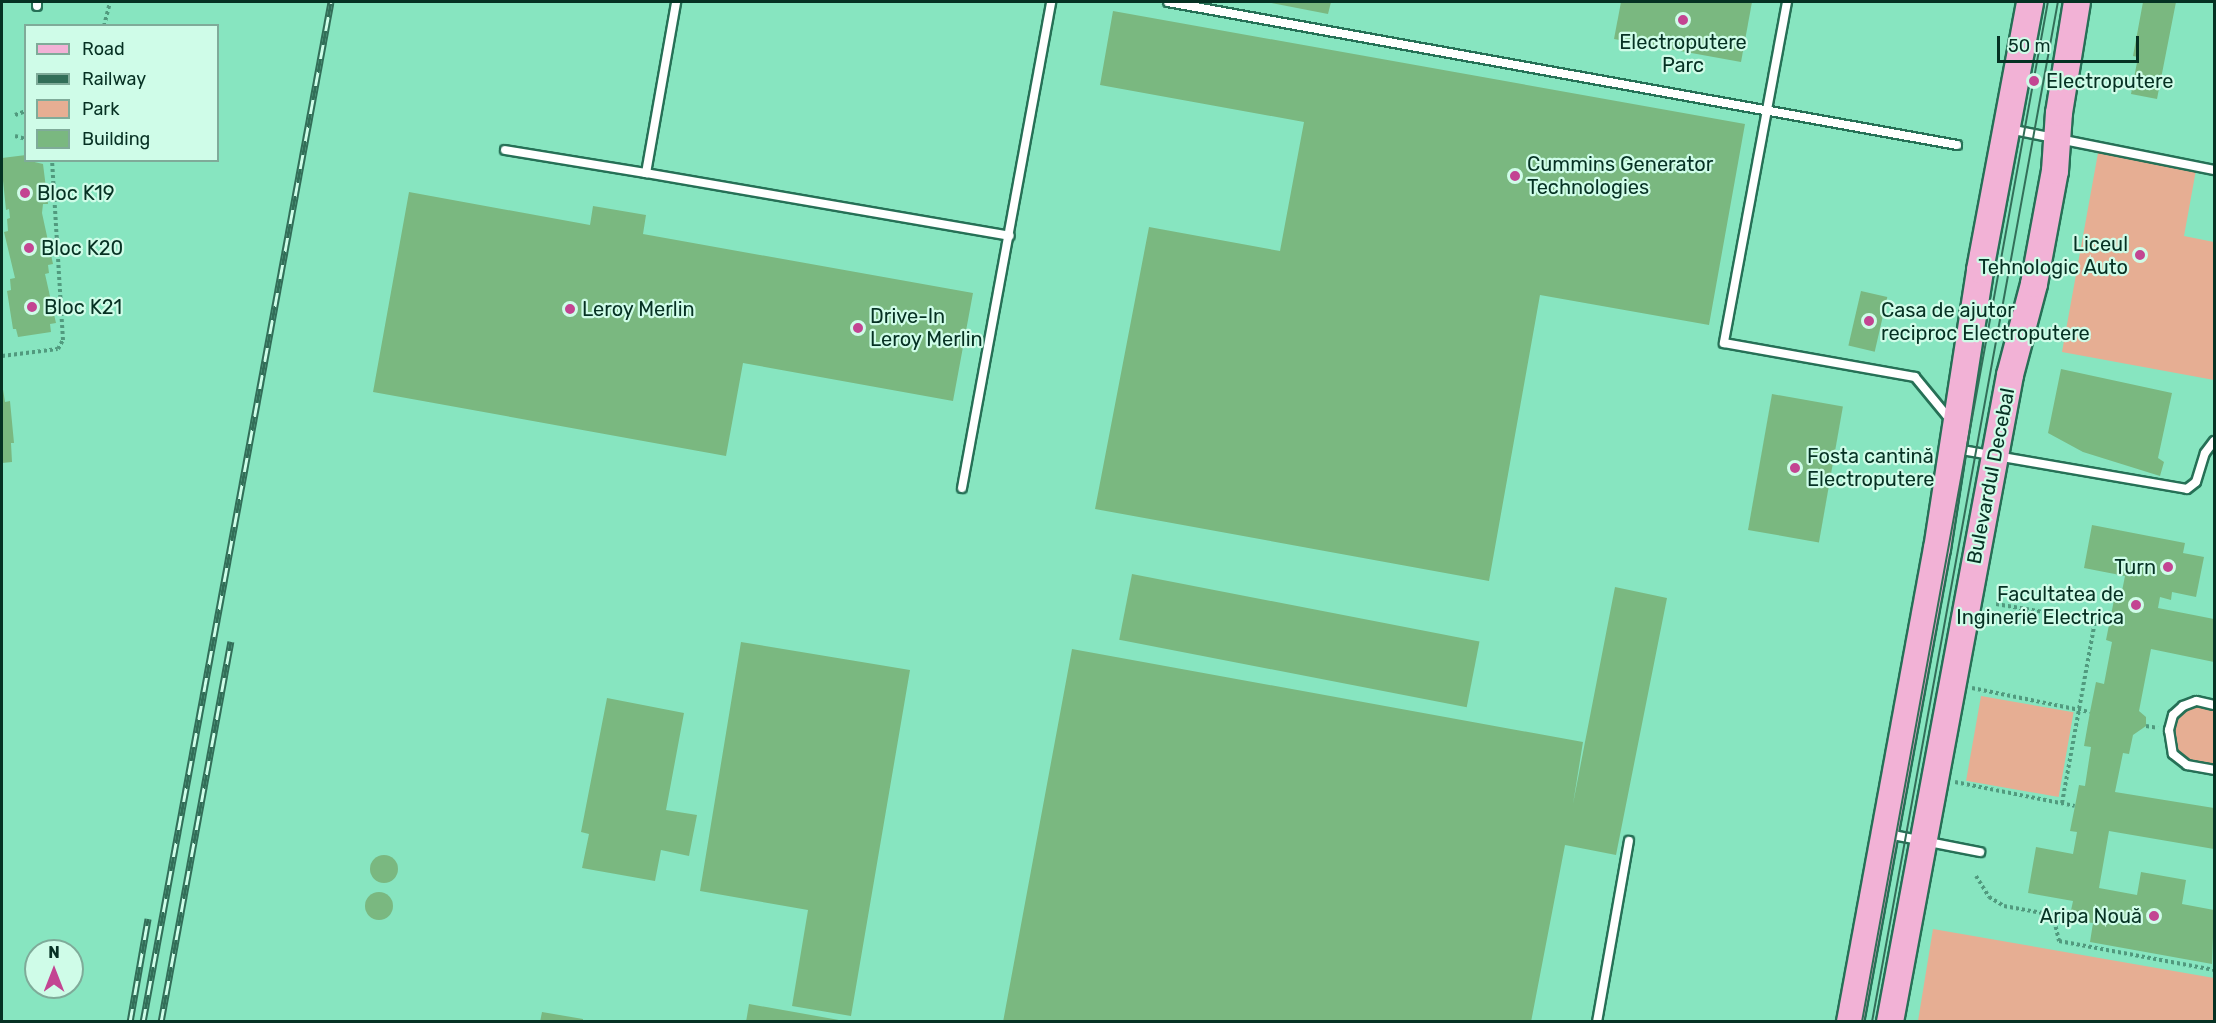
<!DOCTYPE html>
<meta charset="utf-8">
<style>
body{margin:0}
#map{position:relative;width:2216px;height:1023px;overflow:hidden;background:#87e5c0;font-family:Rubik,sans-serif}
div>[style]{position:absolute}
.green>*{inset:0;background:#e6ae93;transform-origin:0 0}
.building>*{inset:0;background:#7ab880;transform-origin:0 0}
.round{border-radius:50%}
.path>*{height:4px;margin-top:-2px;transform-origin:0;background:repeating-linear-gradient(90deg,#519a7e 0 3px,transparent 0 6px)}
.roads{filter:drop-shadow(2px 0 #267056) drop-shadow(-2px 0 #267056) drop-shadow(0 2px #267056) drop-shadow(0 -2px #267056)}
.service>*{height:8px;margin:-4px;padding:0 4px;transform-origin:4px;border-radius:4px;background:#fff}
.primary>*{height:26px;margin:-13px;padding:0 13px;transform-origin:13px;border-radius:13px;background:#f2b2d6}
.tram>*{height:1.5px;margin:-0.75px;padding:0 0.75px;transform-origin:0.75px;border-radius:0.75px;background:#326e58}
.rail>*{height:7px;margin-top:-3.5px;transform-origin:0;background:repeating-linear-gradient(90deg,#cffce8 0 14px,#326e58 0 28px);box-sizing:border-box;border-block:2px solid #326e58}
.dots>*{width:16px;height:16px;translate:-50% -50%;box-sizing:border-box;border:3px solid #cffce8;border-radius:50%}
span{translate:-50% -50%;white-space:nowrap;text-align:center;line-height:1.15;-webkit-text-stroke:4.5px #cffce8;paint-order:stroke}
.poi-label{font-size:20px;color:#063123}
.left{translate:0 -50%;text-align:left}
.right{translate:-100% -50%;text-align:right}
.street-label{font-size:20px;color:#063123}
.frame{position:absolute;inset:0;border:3px solid #063123;pointer-events:none}
.legend{position:absolute;left:24px;top:24px;width:195px;height:138px;box-sizing:border-box;background:#cffce8;border:2px solid #7fab99;margin:0;padding:8px 10px;list-style:none;font-size:18px;color:#063123}
.legend li{display:flex;align-items:center;gap:12px;height:30px}
.legend b{width:30px;border:2px solid #7fab99}
.north{position:absolute;left:24px;top:939px;width:60px;height:60px;box-sizing:border-box;background:#cffce8;border:2px solid #7fab99;border-radius:50%;rotate:0deg;font-size:16px;font-weight:700;line-height:24px;text-align:center;color:#063123}
.north::after{content:'';display:block;margin:auto;width:21px;height:27px;background:#c34592;clip-path:polygon(50% 0,100% 100%,50% 72%,0 100%)}
.scale{position:absolute;left:1997px;top:36px;width:142px;height:27px;box-sizing:border-box;border:3px solid #063123;border-top:0;padding-left:8px;font-size:18px;line-height:21px;white-space:nowrap;color:#063123;-webkit-text-stroke:4px #cffce8;paint-order:stroke}
</style>
<div id="map">
<div class="green">
<i style="clip-path:polygon(2098px 153px,2196px 170px,2184px 236px,2214px 242px,2214px 380px,2062px 352px)"></i>
<i style="left:1981px;top:696px;width:94px;height:86px;rotate:10deg"></i>
<i style="clip-path:polygon(2214px 705px,2214px 770px,2187px 765px,2173px 754px,2169px 741px,2173px 715px,2183px 706px)"></i>
<i style="clip-path:polygon(1933px 929px,2214px 978px,2214px 1021px,1918px 1021px)"></i>
</div>
<div class="building">
<i style="clip-path:polygon(1266px 2px,1331px 2px,1328px 14px)"></i>
<i style="clip-path:polygon(1621px 2px,1752px 2px,1741px 62px,1614px 39px)"></i>
<i style="clip-path:polygon(2143px 2px,2176px 2px,2157px 99px,2131px 94px,2138px 57px,2133px 56px)"></i>
<i style="clip-path:polygon(1113px 11px,1745px 124px,1709px 325px,1540px 295px,1489px 581px,1095px 509px,1149px 227px,1280px 251px,1304px 122px,1100px 85px)"></i>
<i style="clip-path:polygon(26px 155px,26px 160px,43px 164px,48px 204px,43px 204px,42px 213px,53px 264px,48px 265px,49px 273px,45px 274px,56px 323px,50px 324px,51px 332px,18px 337px,16px 329px,13px 329px,7px 291px,11px 290px,10px 279px,15px 278px,4px 232px,8px 231px,7px 219px,10px 218px,9px 209px,6px 210px,2px 171px,2px 158px)"></i>
<i style="clip-path:polygon(409px 192px,590px 225px,593px 206px,646px 215px,643px 234px,973px 293px,953px 401px,743px 363px,726px 456px,373px 392px)"></i>
<i style="left:1861px;top:291px;width:27px;height:56px;rotate:13deg"></i>
<i style="clip-path:polygon(2061px 369px,2172px 393px,2158px 458px,2164px 462px,2160px 476px,2083px 452px,2048px 433px)"></i>
<i style="clip-path:polygon(2px 383px,5px 402px,10px 401px,14px 443px,11px 443px,12px 462px,2px 463px)"></i>
<i style="left:1772px;top:394px;width:72px;height:138px;rotate:10deg"></i>
<i style="clip-path:polygon(2092px 525px,2185px 543px,2183px 553px,2204px 557px,2196px 597px,2172px 592px,2171px 600px,2160px 597px,2158px 608px,2214px 619px,2214px 662px,2151px 649px,2139px 711px,2146px 717px,2146px 726px,2133px 735px,2129px 754px,2123px 753px,2115px 792px,2214px 808px,2214px 849px,2109px 831px,2099px 888px,2137px 895px,2141px 872px,2186px 880px,2182px 904px,2214px 910px,2212px 964px,2090px 942px,2093px 923px,2069px 920px,2073px 901px,2028px 893px,2036px 847px,2073px 854px,2077px 832px,2070px 831px,2075px 806px,2079px 785px,2085px 786px,2091px 747px,2084px 746px,2090px 712px,2096px 682px,2104px 684px,2112px 642px,2106px 640px,2114px 600px,2120px 601px,2125px 576px,2084px 568px)"></i>
<i style="left:1132px;top:574px;width:354px;height:67px;rotate:11deg"></i>
<i style="clip-path:polygon(1615px 587px,1667px 598px,1616px 855px,1565px 845px,1531px 1022px,1003px 1022px,1072px 649px,1583px 742px,1573px 804px)"></i>
<i style="clip-path:polygon(741px 642px,910px 670px,851px 1016px,792px 1006px,808px 910px,700px 891px)"></i>
<i style="clip-path:polygon(607px 698px,684px 713px,666px 810px,697px 815px,689px 856px,661px 850px,655px 881px,582px 868px,589px 834px,581px 832px)"></i>
<i class="round" style="left:370px;top:855px;width:28px;height:28px"></i>
<i class="round" style="left:365px;top:892px;width:28px;height:28px"></i>
<i style="clip-path:polygon(749px 1004px,839px 1020px,838px 1022px,746px 1022px)"></i>
<i style="clip-path:polygon(542px 1012px,583px 1019px,583px 1022px,540px 1022px)"></i>
</div>
<div class="path">
<i style="left:104px;top:26px;width:25px;rotate:-76deg"></i>
<i style="left:15px;top:115px;width:12px;rotate:-20deg"></i>
<i style="left:15px;top:136px;width:11px;rotate:15deg"></i>
<i style="left:2px;top:356px;width:56px;rotate:-7.1deg"></i>
<i style="left:58px;top:349px;width:10px;rotate:-61deg"></i>
<i style="left:63px;top:340px;width:180px;rotate:-93.5deg"></i>
<i style="left:1996px;top:604px;width:116px;rotate:9.5deg"></i>
<i style="left:1972px;top:688px;width:120px;rotate:11.5deg"></i>
<i style="left:2146px;top:726px;width:12px;rotate:9deg"></i>
<i style="left:1955px;top:782px;width:122px;rotate:11.3deg"></i>
<i style="left:2062px;top:803px;width:185px;rotate:-79.7deg"></i>
<i style="left:1976px;top:876px;width:25px;rotate:58deg"></i>
<i style="left:1989px;top:897px;width:17px;rotate:31deg"></i>
<i style="left:2004px;top:906px;width:50px;rotate:10.4deg"></i>
<i style="left:2053px;top:915px;width:27px;rotate:77deg"></i>
<i style="left:2059px;top:941px;width:158px;rotate:10.6deg"></i>
</div>
<div class="roads">
<div class="service">
<i style="left:37px;top:2px;width:4px;rotate:90deg"></i>
<i style="left:1168px;top:2px;width:802px;rotate:10.27deg"></i>
<i style="left:1787px;top:2px;width:347px;rotate:100.5deg"></i>
<i style="left:1724px;top:343px;width:194px;rotate:10.1deg"></i>
<i style="left:1915px;top:377px;width:58px;rotate:50.6deg"></i>
<i style="left:2009px;top:129px;width:209px;rotate:11.3deg"></i>
<i style="left:505px;top:150px;width:143px;rotate:9.3deg"></i>
<i style="left:646px;top:173px;width:174px;rotate:-80deg"></i>
<i style="left:646px;top:173px;width:369px;rotate:9.8deg"></i>
<i style="left:1956px;top:449px;width:234px;rotate:9.8deg"></i>
<i style="left:2187px;top:489px;width:11px;rotate:-38deg"></i>
<i style="left:2196px;top:482px;width:30px;rotate:-73deg"></i>
<i style="left:2205px;top:453px;width:15px;rotate:-53deg"></i>
<i style="left:962px;top:488px;width:494px;rotate:-79.6deg"></i>
<i style="left:2214px;top:705px;width:18px;rotate:-167deg"></i>
<i style="left:2196px;top:701px;width:14px;rotate:159deg"></i>
<i style="left:2183px;top:706px;width:13px;rotate:138deg"></i>
<i style="left:2173px;top:715px;width:16px;rotate:105deg"></i>
<i style="left:2169px;top:730px;width:24px;rotate:81deg"></i>
<i style="left:2173px;top:754px;width:18px;rotate:38deg"></i>
<i style="left:2187px;top:765px;width:27px;rotate:10deg"></i>
<i style="left:1888px;top:834px;width:94px;rotate:11.1deg"></i>
<i style="left:1597px;top:1022px;width:184px;rotate:-80deg"></i>
</div>
<div class="primary">
<i style="left:1850px;top:1022px;width:481px;rotate:-79.6deg"></i>
<i style="left:1937px;top:549px;width:282px;rotate:-81.2deg"></i>
<i style="left:1980px;top:270px;width:273px;rotate:-79.4deg"></i>
<i style="left:1890px;top:1022px;width:658px;rotate:-79.49deg"></i>
<i style="left:2010px;top:375px;width:94px;rotate:-75.2deg"></i>
<i style="left:2034px;top:284px;width:115px;rotate:-79.5deg"></i>
<i style="left:2055px;top:171px;width:58px;rotate:-86.1deg"></i>
<i style="left:2059px;top:113px;width:112px;rotate:-80.8deg"></i>
</div>
</div>
<div class="tram">
<i style="left:1862px;top:1022px;width:1037px;rotate:-79.67deg"></i>
<i style="left:1872px;top:1022px;width:1037px;rotate:-79.67deg"></i>
</div>
<div class="rail">
<i style="left:130px;top:1022px;width:105px;rotate:-80.1deg"></i>
<i style="left:143px;top:1022px;width:1037px;rotate:-79.56deg"></i>
<i style="left:161px;top:1022px;width:387px;rotate:-79.6deg"></i>
</div>
<div class="dots">
<i style="left:1683px;top:20px;background:#c34592"></i>
<i style="left:2034px;top:81px;background:#c34592"></i>
<i style="left:1515px;top:176px;background:#c34592"></i>
<i style="left:25px;top:193px;background:#c34592"></i>
<i style="left:29px;top:248px;background:#c34592"></i>
<i style="left:2140px;top:255px;background:#c34592"></i>
<i style="left:32px;top:307px;background:#c34592"></i>
<i style="left:570px;top:309px;background:#c34592"></i>
<i style="left:1869px;top:321px;background:#c34592"></i>
<i style="left:858px;top:328px;background:#c34592"></i>
<i style="left:1795px;top:468px;background:#c34592"></i>
<i style="left:2168px;top:567px;background:#c34592"></i>
<i style="left:2136px;top:605px;background:#c34592"></i>
<i style="left:2154px;top:916px;background:#c34592"></i>
</div>
<div class="poi-label">
<span style="left:1683px;top:54px">Electroputere<br>Parc</span>
<span class="left" style="left:2046px;top:81px">Electroputere</span>
<span class="left" style="left:1527px;top:176px">Cummins Generator<br>Technologies</span>
<span class="left" style="left:37px;top:193px">Bloc K19</span>
<span class="right" style="left:2128px;top:256px">Liceul<br>Tehnologic Auto</span>
<span class="left" style="left:41px;top:248px">Bloc K20</span>
<span class="left" style="left:44px;top:307px">Bloc K21</span>
<span class="left" style="left:582px;top:309px">Leroy Merlin</span>
<span class="left" style="left:1881px;top:322px">Casa de ajutor<br>reciproc Electroputere</span>
<span class="left" style="left:870px;top:328px">Drive-In<br>Leroy Merlin</span>
<span class="left" style="left:1807px;top:468px">Fosta cantină<br>Electroputere</span>
<span class="right" style="left:2156px;top:567px">Turn</span>
<span class="right" style="left:2124px;top:606px">Facultatea de<br>Inginerie Electrica</span>
<span class="right" style="left:2142px;top:916px">Aripa Nouă</span>
</div>
<div class="street-label">
<span style="left:1991px;top:476px;rotate:-79deg">Bulevardul Decebal</span>
</div>
<div class="frame"></div>
<ul class="legend">
<li><b style="height:8px;background:#f2b2d6"></b>Road</li>
<li><b style="height:8px;background:#326e58"></b>Railway</li>
<li><b style="height:16px;background:#e6ae93"></b>Park</li>
<li><b style="height:16px;background:#7ab880"></b>Building</li>
</ul>
<div class="north">N</div>
<div class="scale">50 m</div>
</div>
